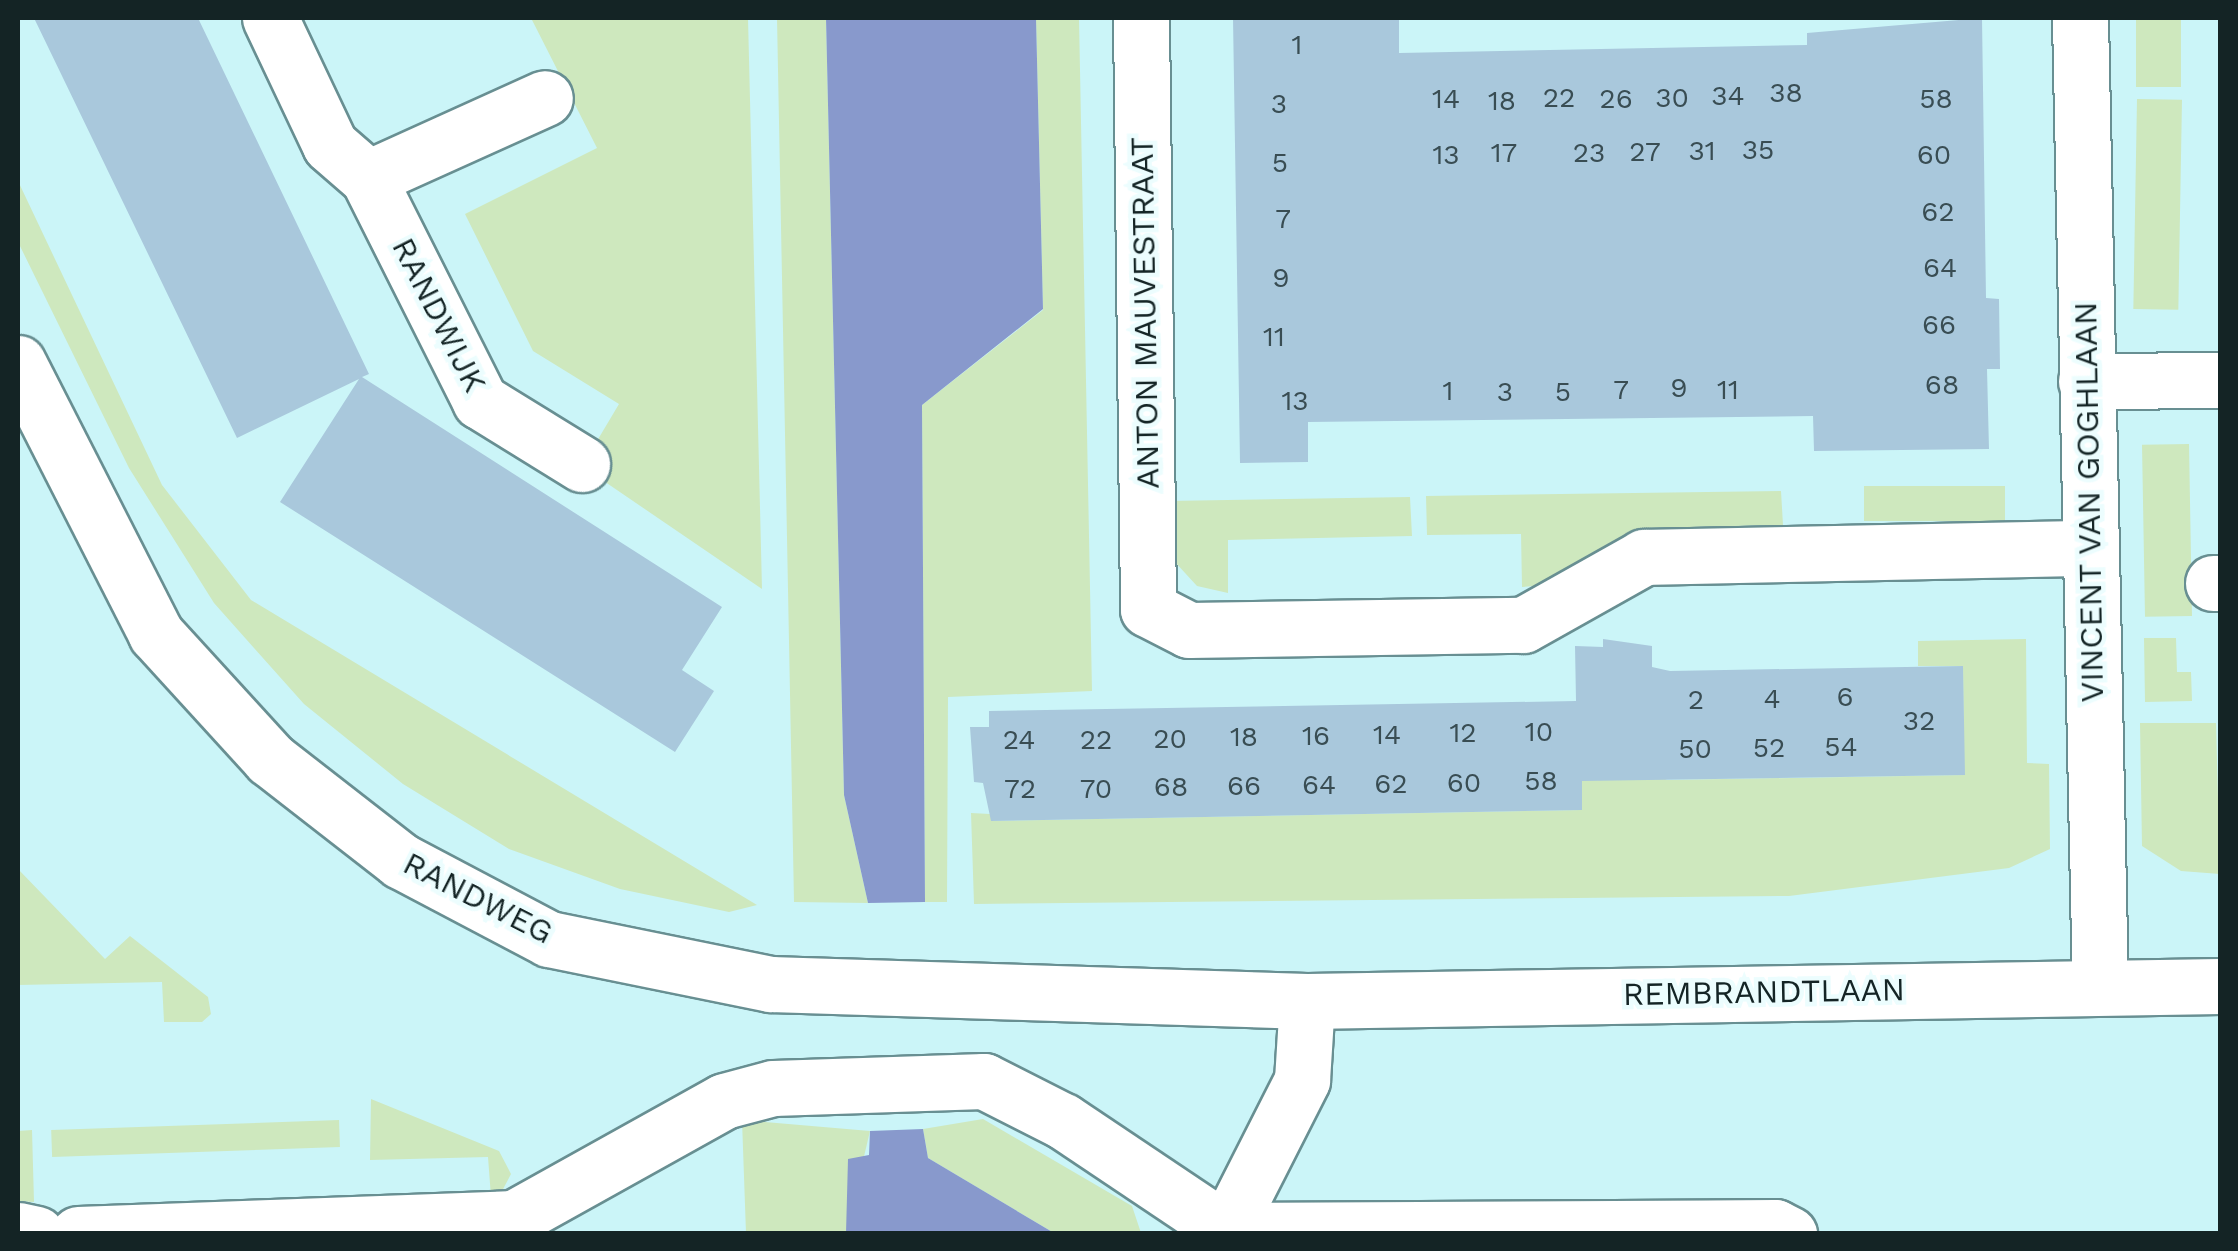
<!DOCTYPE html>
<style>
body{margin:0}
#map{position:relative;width:2238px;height:1251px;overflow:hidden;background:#cbf5f8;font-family:"Work Sans",sans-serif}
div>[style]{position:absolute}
.green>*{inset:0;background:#cee8be;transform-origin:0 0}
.water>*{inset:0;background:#89c}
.building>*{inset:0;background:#a9c8dc}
.roads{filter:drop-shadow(2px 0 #688f92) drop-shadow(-2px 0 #688f92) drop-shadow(0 2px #688f92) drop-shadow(0 -2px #688f92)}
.street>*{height:55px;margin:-27.5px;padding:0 27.5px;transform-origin:27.5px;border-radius:27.5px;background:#fff}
span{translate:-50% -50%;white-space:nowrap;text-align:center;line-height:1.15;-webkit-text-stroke:9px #ecfdfe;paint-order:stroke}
.number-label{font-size:28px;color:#394d53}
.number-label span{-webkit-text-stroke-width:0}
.street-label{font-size:32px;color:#142425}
.frame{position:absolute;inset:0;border:20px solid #142425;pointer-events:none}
</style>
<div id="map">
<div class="green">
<i style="clip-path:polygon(531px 18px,748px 18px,762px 589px,592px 473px,594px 446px,619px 404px,533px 351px,465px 214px,597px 148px)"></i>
<i style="clip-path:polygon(777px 18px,826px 18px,844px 795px,868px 903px,794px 902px)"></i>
<i style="clip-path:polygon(1036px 18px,1079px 18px,1092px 691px,948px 697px,947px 902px,925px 902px,922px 405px,1043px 310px)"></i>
<i style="left:2136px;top:18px;width:45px;height:69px"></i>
<i style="left:2137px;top:99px;width:45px;height:210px;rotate:1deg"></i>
<i style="clip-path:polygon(18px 181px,162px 485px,251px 600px,757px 905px,729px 912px,620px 889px,509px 849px,403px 784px,304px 704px,214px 603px,129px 468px,18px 242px)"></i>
<i style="left:2189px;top:444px;width:172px;height:47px;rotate:89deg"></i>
<i style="left:1864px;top:486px;width:141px;height:35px"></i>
<i style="clip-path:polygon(1781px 491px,1783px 525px,1647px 528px,1535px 586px,1522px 587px,1521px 534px,1427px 535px,1426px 496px)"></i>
<i style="clip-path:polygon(1410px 497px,1412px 536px,1228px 540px,1228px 593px,1197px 586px,1174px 561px,1168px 501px)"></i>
<i style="clip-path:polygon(2144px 638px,2176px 638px,2177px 672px,2191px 672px,2192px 701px,2145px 702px)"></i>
<i style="clip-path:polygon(2026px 639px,2027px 763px,2049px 764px,2050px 849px,2009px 868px,1789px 896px,974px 904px,971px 813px,990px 814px,992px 821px,1582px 810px,1582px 735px,1667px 780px,1964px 775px,1963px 666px,1918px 666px,1918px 641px)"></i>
<i style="clip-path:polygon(2140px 723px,2216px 723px,2220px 874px,2181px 871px,2142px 846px)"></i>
<i style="clip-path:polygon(18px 869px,105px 959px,130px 936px,208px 997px,211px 1014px,202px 1022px,164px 1022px,162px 982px,18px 985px)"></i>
<i style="clip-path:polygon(371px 1099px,499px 1151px,511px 1174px,502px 1191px,491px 1197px,488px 1157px,370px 1160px)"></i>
<i style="clip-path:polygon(983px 1119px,1132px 1206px,1141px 1233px,1054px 1233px,928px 1158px,923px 1129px)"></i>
<i style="left:339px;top:1120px;width:27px;height:288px;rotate:88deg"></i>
<i style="clip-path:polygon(742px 1120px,870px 1131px,846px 1233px,746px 1233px)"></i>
<i style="clip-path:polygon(32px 1130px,34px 1202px,18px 1201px,18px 1131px)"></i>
</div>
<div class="water">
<i style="clip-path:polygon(826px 18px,1036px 18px,1043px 309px,922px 405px,925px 902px,868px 903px,844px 795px)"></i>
<i style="clip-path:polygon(923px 1129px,928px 1158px,1054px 1233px,846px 1233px,848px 1159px,869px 1155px,870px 1131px)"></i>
</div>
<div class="building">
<i style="clip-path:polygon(34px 18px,198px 18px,369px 374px,362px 377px,722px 607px,682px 670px,714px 691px,675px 752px,280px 502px,359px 379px,237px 438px)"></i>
<i style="clip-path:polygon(1233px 18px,1399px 18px,1399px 53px,1807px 45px,1807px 33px,1982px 18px,1986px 298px,1999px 299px,2000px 369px,1987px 369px,1989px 449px,1814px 451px,1813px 416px,1308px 422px,1308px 462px,1240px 463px)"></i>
<i style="clip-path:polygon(1603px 639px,1652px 646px,1652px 667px,1670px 671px,1963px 666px,1965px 775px,1582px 781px,1582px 810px,991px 821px,983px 783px,974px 782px,970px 727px,989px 727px,989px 711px,1576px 701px,1575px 646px,1603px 647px)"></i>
</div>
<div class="roads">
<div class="street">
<i style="left:270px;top:18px;width:140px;rotate:64.7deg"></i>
<i style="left:330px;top:145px;width:50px;rotate:41deg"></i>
<i style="left:368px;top:178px;width:250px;rotate:63.3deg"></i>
<i style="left:480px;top:401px;width:120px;rotate:31.7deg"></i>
<i style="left:1141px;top:18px;width:591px;rotate:89.32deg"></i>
<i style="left:1148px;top:609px;width:46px;rotate:27.1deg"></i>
<i style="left:1189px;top:630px;width:334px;rotate:-0.9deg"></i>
<i style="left:1523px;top:625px;width:139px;rotate:-29.3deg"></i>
<i style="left:1644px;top:557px;width:443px;rotate:-1.2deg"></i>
<i style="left:2080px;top:18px;width:968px;rotate:88.82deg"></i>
<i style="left:368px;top:178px;width:194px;rotate:-24.3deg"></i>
<i style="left:18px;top:363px;width:304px;rotate:63deg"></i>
<i style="left:156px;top:634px;width:169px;rotate:47.6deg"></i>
<i style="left:270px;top:759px;width:166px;rotate:37.9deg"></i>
<i style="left:401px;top:861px;width:167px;rotate:27.8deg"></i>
<i style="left:549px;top:939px;width:226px;rotate:11.5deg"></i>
<i style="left:770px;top:984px;width:537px;rotate:1.81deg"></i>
<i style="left:1307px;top:1001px;width:913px;rotate:-0.94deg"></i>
<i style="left:2086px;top:381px;width:134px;rotate:-0.4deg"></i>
<i style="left:2213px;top:583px;width:7px"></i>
<i style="left:18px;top:1230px;width:19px;rotate:12deg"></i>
<i style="left:78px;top:1234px;width:436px;rotate:-2.1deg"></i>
<i style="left:514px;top:1218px;width:240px;rotate:-29.1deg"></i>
<i style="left:724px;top:1101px;width:51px;rotate:-14.9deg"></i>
<i style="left:773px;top:1088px;width:211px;rotate:-1.9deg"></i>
<i style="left:984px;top:1081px;width:89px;rotate:26.9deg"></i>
<i style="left:1063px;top:1121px;width:196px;rotate:33.8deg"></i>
<i style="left:1226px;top:1230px;width:549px;rotate:-0.31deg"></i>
<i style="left:1775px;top:1227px;width:16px;rotate:27deg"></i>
<i style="left:1224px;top:1234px;width:173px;rotate:-63.1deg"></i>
<i style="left:1302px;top:1080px;width:79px;rotate:-86.4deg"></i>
</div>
</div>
<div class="number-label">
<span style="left:1297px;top:45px">1</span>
<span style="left:1786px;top:93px">38</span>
<span style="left:1728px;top:96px">34</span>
<span style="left:1559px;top:98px">22</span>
<span style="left:1672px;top:98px">30</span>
<span style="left:1446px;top:99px">14</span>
<span style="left:1616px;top:99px">26</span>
<span style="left:1936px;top:99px">58</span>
<span style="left:1502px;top:101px">18</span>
<span style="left:1279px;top:104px">3</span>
<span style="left:1758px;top:150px">35</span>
<span style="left:1702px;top:151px">31</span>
<span style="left:1645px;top:152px">27</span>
<span style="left:1504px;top:153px">17</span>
<span style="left:1589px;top:153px">23</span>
<span style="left:1446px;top:155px">13</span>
<span style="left:1934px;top:155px">60</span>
<span style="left:1280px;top:163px">5</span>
<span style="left:1938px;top:212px">62</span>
<span style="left:1283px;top:219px">7</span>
<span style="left:1940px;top:268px">64</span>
<span style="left:1281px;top:278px">9</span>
<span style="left:1939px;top:325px">66</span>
<span style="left:1274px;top:337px">11</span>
<span style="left:1942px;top:385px">68</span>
<span style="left:1679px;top:388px">9</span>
<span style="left:1621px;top:390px">7</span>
<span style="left:1728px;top:390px">11</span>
<span style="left:1448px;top:391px">1</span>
<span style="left:1505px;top:392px">3</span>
<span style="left:1563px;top:392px">5</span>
<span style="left:1295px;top:401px">13</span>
<span style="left:1845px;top:697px">6</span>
<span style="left:1772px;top:699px">4</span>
<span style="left:1696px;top:700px">2</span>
<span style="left:1919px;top:721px">32</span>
<span style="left:1539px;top:732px">10</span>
<span style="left:1463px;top:733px">12</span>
<span style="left:1387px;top:735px">14</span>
<span style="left:1316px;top:736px">16</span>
<span style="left:1244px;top:737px">18</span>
<span style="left:1170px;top:739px">20</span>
<span style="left:1019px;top:740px">24</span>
<span style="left:1096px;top:740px">22</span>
<span style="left:1841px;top:747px">54</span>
<span style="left:1769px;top:748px">52</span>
<span style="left:1695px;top:749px">50</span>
<span style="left:1541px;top:781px">58</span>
<span style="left:1464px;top:783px">60</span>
<span style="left:1391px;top:784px">62</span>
<span style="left:1319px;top:785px">64</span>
<span style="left:1244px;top:786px">66</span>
<span style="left:1171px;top:787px">68</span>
<span style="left:1020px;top:789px">72</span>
<span style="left:1096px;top:789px">70</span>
</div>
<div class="street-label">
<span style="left:1145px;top:313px;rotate:-91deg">ANTON MAUVESTRAAT</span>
<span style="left:439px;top:315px;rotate:63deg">RANDWIJK</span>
<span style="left:2089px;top:502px;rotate:-91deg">VINCENT VAN GOGHLAAN</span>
<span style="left:478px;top:898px;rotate:27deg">RANDWEG</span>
<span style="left:1764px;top:992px;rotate:-1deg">REMBRANDTLAAN</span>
</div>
<div class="frame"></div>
</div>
